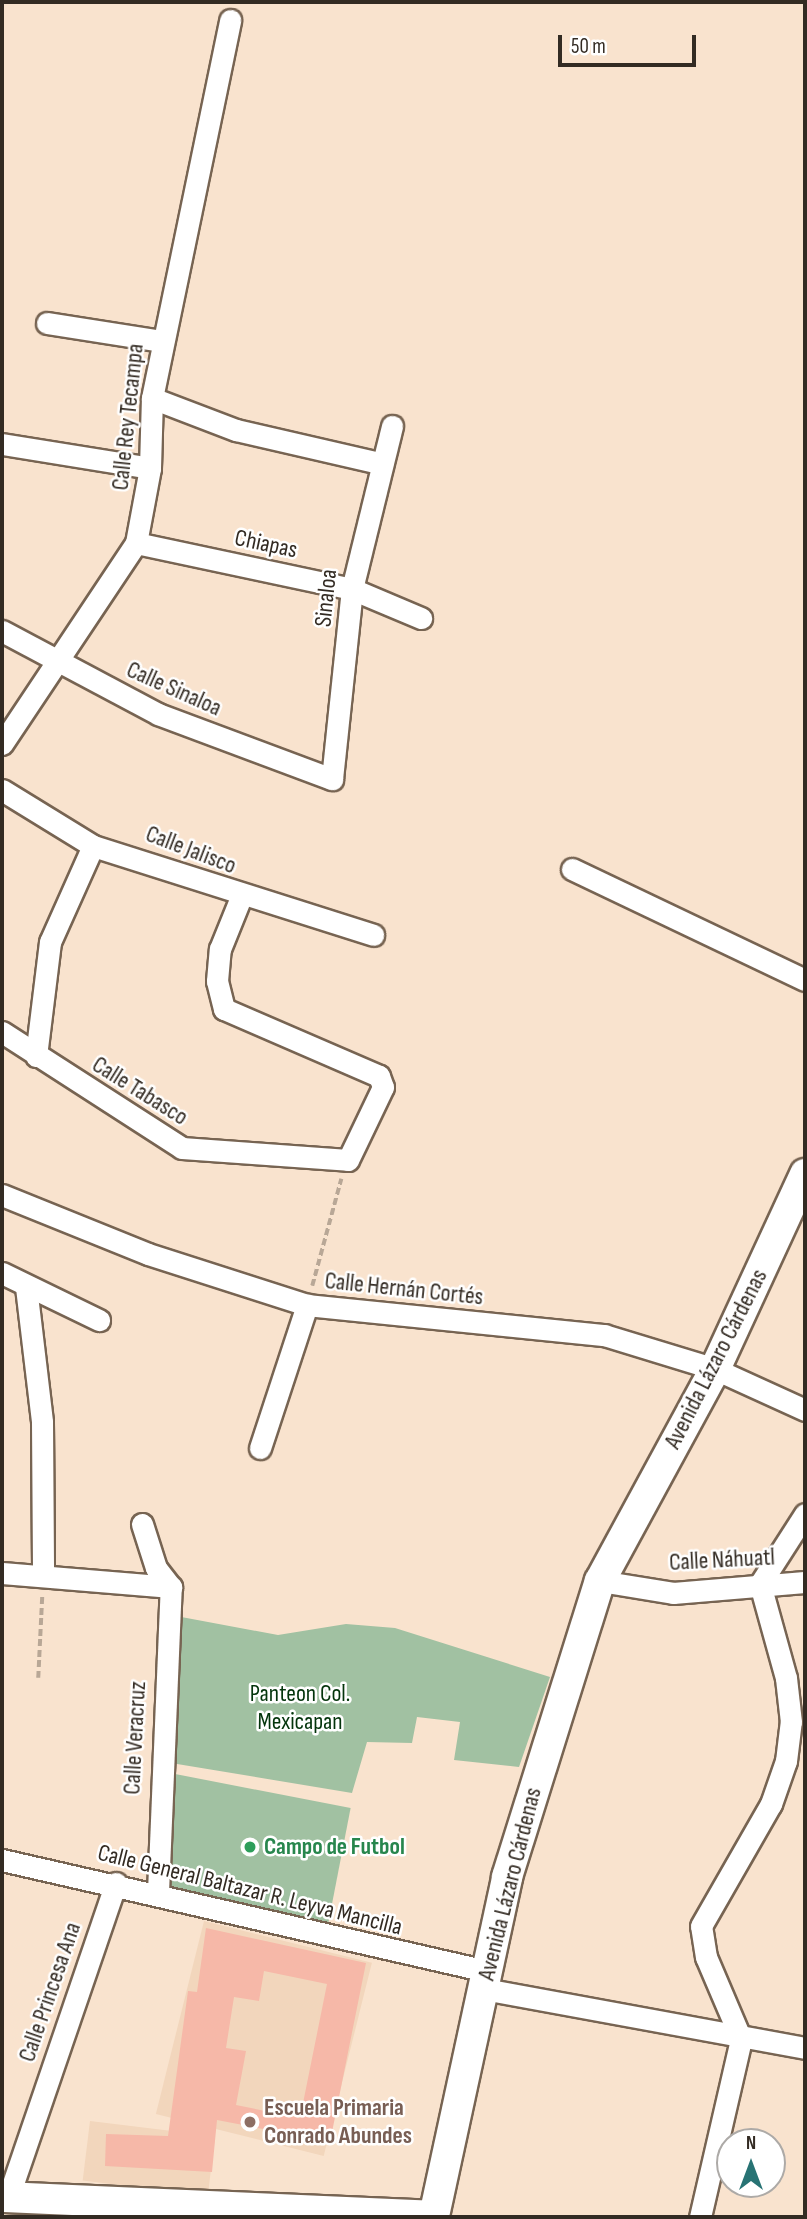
<!DOCTYPE html>
<meta charset="utf-8">
<style>
body{margin:0}
#map{position:relative;width:807px;height:2219px;overflow:hidden;background:#f9e3ce;font-family:"Sofia Sans Condensed",sans-serif}
div>[style]{position:absolute}
.built>*{inset:0;background:#f2d6bc;transform-origin:0 0}
.green>*{inset:0;background:#a1c1a2;transform-origin:0 0}
.building>*{inset:0;background:#f6b8a8}
.path>*{height:3.5px;margin-top:-1.75px;transform-origin:0;background:repeating-linear-gradient(90deg,#b8a796 0 7px,transparent 0 10.5px)}
.roads{filter:drop-shadow(2px 0 #776452) drop-shadow(-2px 0 #776452) drop-shadow(0 2px #776452) drop-shadow(0 -2px #776452)}
.minor>*{height:21px;margin:-10.5px;padding:0 10.5px;transform-origin:10.5px;border-radius:10.5px;background:#fff}
.secondary>*{height:30px;margin:-15px;padding:0 15px;transform-origin:15px;border-radius:15px;background:#fff}
.dots>*{width:19px;height:19px;translate:-50% -50%;box-sizing:border-box;border:4px solid #fff;border-radius:50%}
span{translate:-50% -50%;white-space:nowrap;text-align:center;line-height:1.15;-webkit-text-stroke:5px #fff;paint-order:stroke}
.street-label{font-size:24px;color:#332b23}
.park-label{font-size:24px;color:#03340b}
.leisure-label{font-size:24px;color:#27864d;font-weight:700}
.left{translate:0 -50%;text-align:left}
.education-label{font-size:24px;color:#785e54;font-weight:700}
.frame{position:absolute;inset:0;border:4px solid #332b23;pointer-events:none}
.north{position:absolute;left:716px;top:2128px;width:70px;height:70px;box-sizing:border-box;background:#fff;border:2px solid #adaaa7;border-radius:50%;rotate:0deg;font-size:19px;font-weight:700;line-height:28px;text-align:center;color:#332b23}
.north::after{content:'';display:block;margin:auto;width:24px;height:32px;background:#287374;clip-path:polygon(50% 0,100% 100%,50% 72%,0 100%)}
.scale{position:absolute;left:558px;top:35px;width:138px;height:32px;box-sizing:border-box;border:4px solid #332b23;border-top:0;padding-left:9px;font-size:21px;line-height:24px;white-space:nowrap;color:#332b23;-webkit-text-stroke:5px #fff;paint-order:stroke}
</style>
<div id="map">
<div class="built">
<i style="left:204px;top:1921px;width:173px;height:199px;rotate:14deg"></i>
<i style="left:90px;top:2121px;width:126px;height:60px;rotate:7deg"></i>
</div>
<div class="green">
<i style="clip-path:polygon(176px 1616px,278px 1635px,346px 1624px,395px 1628px,550px 1677px,519px 1767px,454px 1760px,460px 1722px,417px 1717px,412px 1743px,367px 1742px,352px 1793px,165px 1762px)"></i>
<i style="left:170px;top:1773px;width:184px;height:117px;rotate:11deg"></i>
</div>
<div class="building">
<i style="clip-path:polygon(evenodd,206px 1928px,366px 1963px,330px 2142px,217px 2120px,212px 2172px,105px 2166px,106px 2134px,168px 2136px,188px 1991px,197px 1992px,206px 1928px,264px 1971px,327px 1984px,300px 2118px,236px 2105px,246px 2051px,226px 2048px,234px 1997px,259px 2001px,264px 1971px)"></i>
</div>
<div class="path">
<i style="left:312px;top:1286px;width:111px;rotate:-74.8deg"></i>
<i style="left:38px;top:1678px;width:82px;rotate:-87.2deg"></i>
</div>
<div class="roads">
<div class="minor">
<i style="left:47px;top:323px;width:116px;rotate:8.9deg"></i>
<i style="left:152px;top:398px;width:90px;rotate:20.9deg"></i>
<i style="left:236px;top:430px;width:147px;rotate:13deg"></i>
<i style="left:2px;top:444px;width:150px;rotate:9.2deg"></i>
<i style="left:136px;top:543px;width:221px;rotate:12deg"></i>
<i style="left:352px;top:589px;width:75px;rotate:22.8deg"></i>
<i style="left:2px;top:631px;width:177px;rotate:28deg"></i>
<i style="left:158px;top:714px;width:186px;rotate:20.5deg"></i>
<i style="left:332px;top:779px;width:191px;rotate:-84deg"></i>
<i style="left:352px;top:589px;width:168px;rotate:-76.2deg"></i>
<i style="left:2px;top:744px;width:242px;rotate:-56.3deg"></i>
<i style="left:136px;top:543px;width:76px;rotate:-79.4deg"></i>
<i style="left:150px;top:468px;width:70px;rotate:-88.4deg"></i>
<i style="left:152px;top:398px;width:386px;rotate:-78.3deg"></i>
<i style="left:2px;top:790px;width:107px;rotate:31.6deg"></i>
<i style="left:93px;top:846px;width:294px;rotate:17.6deg"></i>
<i style="left:572px;top:869px;width:258px;rotate:25.5deg"></i>
<i style="left:2px;top:1032px;width:214px;rotate:32.8deg"></i>
<i style="left:182px;top:1148px;width:166px;rotate:4.1deg"></i>
<i style="left:348px;top:1160px;width:81px;rotate:-64.4deg"></i>
<i style="left:383px;top:1087px;width:12px;rotate:-110deg"></i>
<i style="left:379px;top:1076px;width:169px;rotate:-156.6deg"></i>
<i style="left:224px;top:1009px;width:29px;rotate:-104deg"></i>
<i style="left:217px;top:981px;width:32px;rotate:-85deg"></i>
<i style="left:220px;top:949px;width:56px;rotate:-68deg"></i>
<i style="left:36px;top:1056px;width:115px;rotate:-83deg"></i>
<i style="left:50px;top:942px;width:105px;rotate:-65.9deg"></i>
<i style="left:2px;top:1195px;width:157px;rotate:22deg"></i>
<i style="left:148px;top:1254px;width:167px;rotate:17.8deg"></i>
<i style="left:307px;top:1305px;width:299px;rotate:5.8deg"></i>
<i style="left:604px;top:1335px;width:116px;rotate:17deg"></i>
<i style="left:715px;top:1369px;width:99px;rotate:24.5deg"></i>
<i style="left:2px;top:1273px;width:108px;rotate:25.9deg"></i>
<i style="left:26px;top:1287px;width:136px;rotate:83.2deg"></i>
<i style="left:42px;top:1422px;width:154px;rotate:89.6deg"></i>
<i style="left:260px;top:1448px;width:151px;rotate:-71.8deg"></i>
<i style="left:142px;top:1524px;width:46px;rotate:72.3deg"></i>
<i style="left:156px;top:1568px;width:24px;rotate:52deg"></i>
<i style="left:2px;top:1573px;width:170px;rotate:4.7deg"></i>
<i style="left:600px;top:1581px;width:74px;rotate:9.3deg"></i>
<i style="left:673px;top:1593px;width:132px;rotate:-4.8deg"></i>
<i style="left:2px;top:1860px;width:497px;rotate:12.9deg"></i>
<i style="left:158px;top:1892px;width:305px;rotate:-87.6deg"></i>
<i style="left:484px;top:1989px;width:326px;rotate:10.4deg"></i>
<i style="left:8px;top:2198px;width:333px;rotate:-71.1deg"></i>
<i style="left:700px;top:2217px;width:183px;rotate:-77deg"></i>
<i style="left:741px;top:2039px;width:89px;rotate:-113.1deg"></i>
<i style="left:706px;top:1957px;width:31px;rotate:-99deg"></i>
<i style="left:701px;top:1926px;width:141px;rotate:-60.2deg"></i>
<i style="left:771px;top:1804px;width:46px;rotate:-70.8deg"></i>
<i style="left:786px;top:1761px;width:39px;rotate:-83deg"></i>
<i style="left:791px;top:1722px;width:44px;rotate:-96.5deg"></i>
<i style="left:786px;top:1678px;width:98px;rotate:-105.5deg"></i>
<i style="left:760px;top:1584px;width:83px;rotate:-57.3deg"></i>
</div>
<div class="secondary">
<i style="left:2px;top:2197px;width:432px;rotate:2.5deg"></i>
<i style="left:434px;top:2216px;width:347px;rotate:-77.8deg"></i>
<i style="left:507px;top:1877px;width:310px;rotate:-72.6deg"></i>
<i style="left:600px;top:1581px;width:241px;rotate:-61.5deg"></i>
<i style="left:715px;top:1369px;width:215px;rotate:-65.2deg"></i>
</div>
</div>
<div class="dots">
<i style="left:250px;top:1847px;background:#2e9e5b"></i>
<i style="left:250px;top:2122px;background:#8d6e63"></i>
</div>
<div class="street-label">
<span style="left:128px;top:417px;rotate:-84deg">Calle Rey Tecampa</span>
<span style="left:266px;top:544px;rotate:12deg">Chiapas</span>
<span style="left:326px;top:598px;rotate:-84deg">Sinaloa</span>
<span style="left:174px;top:689px;rotate:24deg">Calle Sinaloa</span>
<span style="left:191px;top:850px;rotate:21deg">Calle Jalisco</span>
<span style="left:140px;top:1091px;rotate:32deg">Calle Tabasco</span>
<span style="left:404px;top:1289px;rotate:6deg">Calle Hernán Cortés</span>
<span style="left:716px;top:1359px;rotate:-63deg">Avenida Lázaro Cárdenas</span>
<span style="left:722px;top:1560px;rotate:-3deg">Calle Náhuatl</span>
<span style="left:135px;top:1738px;rotate:-87deg">Calle Veracruz</span>
<span style="left:510px;top:1884px;rotate:-76deg">Avenida Lázaro Cárdenas</span>
<span style="left:250px;top:1890px;rotate:14deg">Calle General Baltazar R. Leyva Mancilla</span>
<span style="left:50px;top:1992px;rotate:-71deg">Calle Princesa Ana</span>
</div>
<div class="park-label">
<span style="left:300px;top:1708px">Panteon Col.<br>Mexicapan</span>
</div>
<div class="leisure-label">
<span class="left" style="left:264px;top:1847px">Campo de Futbol</span>
</div>
<div class="education-label">
<span class="left" style="left:264px;top:2122px">Escuela Primaria<br>Conrado Abundes</span>
</div>
<div class="frame"></div>
<div class="north">N</div>
<div class="scale">50 m</div>
</div>
